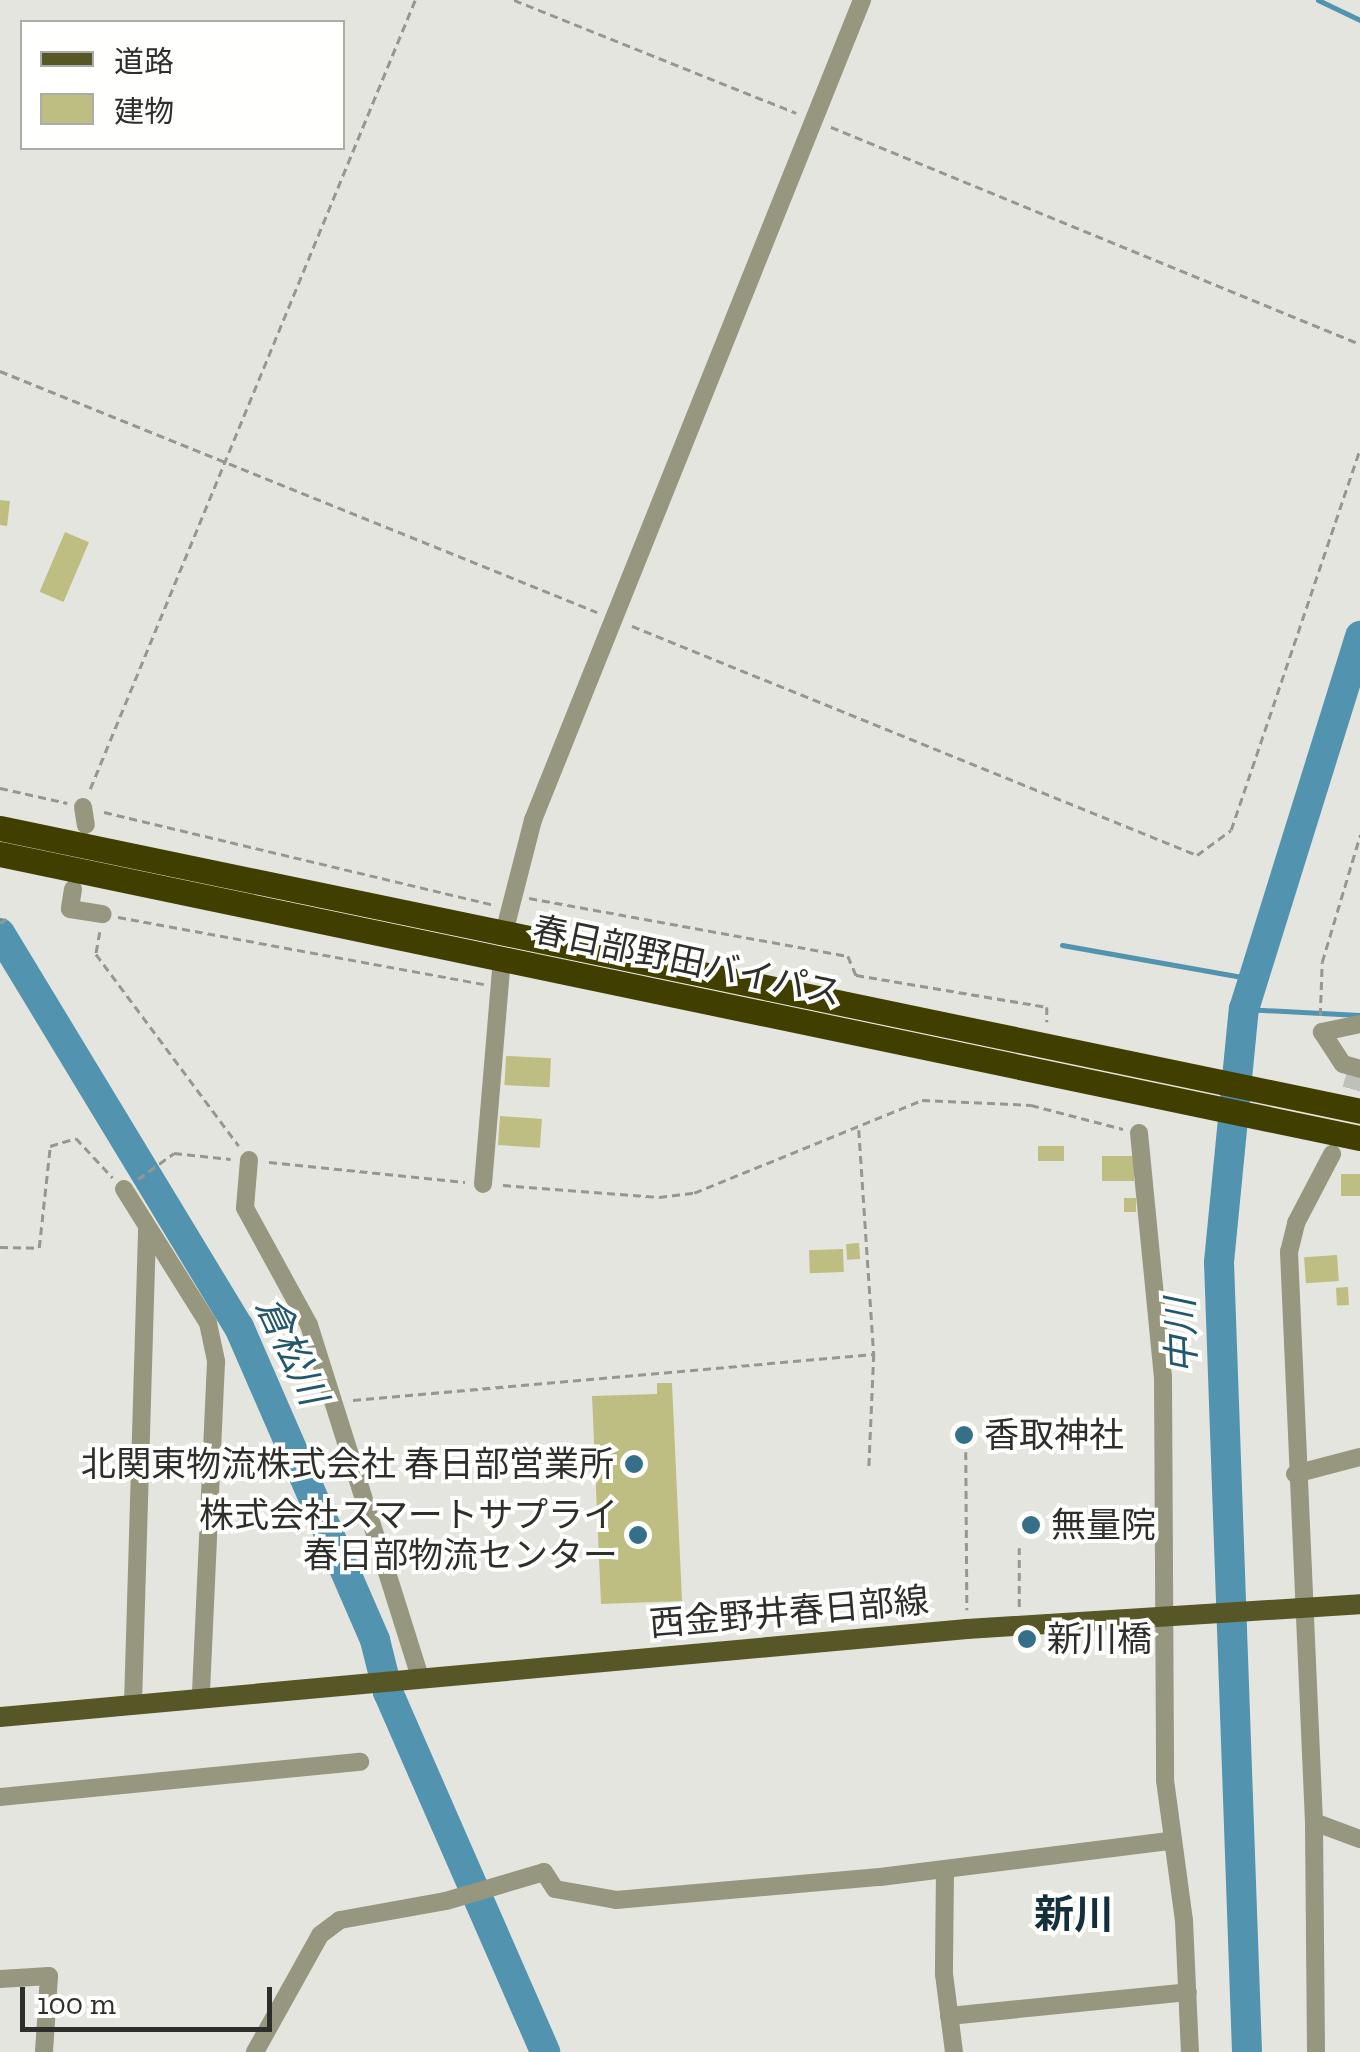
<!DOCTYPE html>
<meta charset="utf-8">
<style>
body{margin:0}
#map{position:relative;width:1360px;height:2052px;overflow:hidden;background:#e5e5df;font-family:"Zilla Slab","Noto Sans JP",serif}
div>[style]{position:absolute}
.stream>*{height:5px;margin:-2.5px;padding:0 2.5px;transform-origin:2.5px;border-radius:2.5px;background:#5293af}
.river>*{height:30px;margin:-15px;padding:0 15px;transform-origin:15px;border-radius:15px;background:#5293af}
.building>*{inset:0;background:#bebd82;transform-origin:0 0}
.minor-tunnel>*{height:18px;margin-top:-9px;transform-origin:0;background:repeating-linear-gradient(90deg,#c0c0bb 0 18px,transparent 0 27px)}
.path>*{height:2.5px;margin-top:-1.25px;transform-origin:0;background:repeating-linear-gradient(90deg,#979792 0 8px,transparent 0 13px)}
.minor>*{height:18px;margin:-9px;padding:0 9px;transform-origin:9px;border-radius:9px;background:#96977e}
.major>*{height:20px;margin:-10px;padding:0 10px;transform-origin:10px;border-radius:10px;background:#575627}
.highway>*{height:25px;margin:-12.5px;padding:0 12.5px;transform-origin:12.5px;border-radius:12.5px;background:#413f00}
.dots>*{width:28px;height:28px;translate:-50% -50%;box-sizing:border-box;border:5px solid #fffffe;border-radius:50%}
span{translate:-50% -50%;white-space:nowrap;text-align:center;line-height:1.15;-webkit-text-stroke:8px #fffffe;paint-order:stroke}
.street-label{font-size:35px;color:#2e2e2c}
.poi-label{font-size:35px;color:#2e2e2c}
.left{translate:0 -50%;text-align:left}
.right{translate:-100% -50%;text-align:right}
.water-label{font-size:38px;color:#23576c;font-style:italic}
.quarter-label{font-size:40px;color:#14303c;font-weight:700}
.legend{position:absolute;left:20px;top:20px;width:325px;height:130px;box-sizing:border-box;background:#fffffe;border:2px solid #ababaa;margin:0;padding:12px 18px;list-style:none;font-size:30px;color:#2e2e2c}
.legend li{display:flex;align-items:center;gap:20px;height:50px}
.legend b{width:50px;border:2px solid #ababaa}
.scale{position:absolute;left:20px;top:1987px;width:252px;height:45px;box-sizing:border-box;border:5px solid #2e2e2c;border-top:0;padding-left:12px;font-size:30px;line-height:35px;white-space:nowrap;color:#2e2e2c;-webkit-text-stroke:8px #fffffe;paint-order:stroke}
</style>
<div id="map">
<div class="stream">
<i style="left:1318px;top:0;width:47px;rotate:25.5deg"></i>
<i style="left:1062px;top:945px;width:194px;rotate:10.1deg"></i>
<i style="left:1244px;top:1009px;width:116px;rotate:3deg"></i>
</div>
<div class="river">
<i style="left:0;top:933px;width:461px;rotate:58.8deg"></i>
<i style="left:239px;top:1327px;width:341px;rotate:66.5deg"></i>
<i style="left:375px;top:1640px;width:54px;rotate:76deg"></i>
<i style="left:388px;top:1692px;width:393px;rotate:66.4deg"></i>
<i style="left:1247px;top:2052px;width:790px;rotate:-92.03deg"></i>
<i style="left:1219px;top:1262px;width:254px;rotate:-84.4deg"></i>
<i style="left:1244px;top:1009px;width:391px;rotate:-72.7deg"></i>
</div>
<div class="building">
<i style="clip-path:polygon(0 500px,10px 501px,7px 526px,0 525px)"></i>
<i style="left:65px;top:532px;width:26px;height:65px;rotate:23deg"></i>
<i style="left:506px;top:1056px;width:45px;height:29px;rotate:3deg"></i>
<i style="left:500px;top:1116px;width:42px;height:29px;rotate:4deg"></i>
<i style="left:1038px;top:1146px;width:26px;height:15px"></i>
<i style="left:1102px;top:1156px;width:32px;height:25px"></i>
<i style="left:1341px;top:1174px;width:19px;height:22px"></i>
<i style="left:1136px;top:1198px;width:14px;height:12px;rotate:90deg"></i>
<i style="left:859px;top:1243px;width:16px;height:13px;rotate:86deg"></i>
<i style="left:843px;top:1249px;width:23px;height:34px;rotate:88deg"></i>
<i style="left:1337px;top:1255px;width:26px;height:33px;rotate:86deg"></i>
<i style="left:1348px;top:1287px;width:18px;height:12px;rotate:87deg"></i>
<i style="clip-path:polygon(657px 1383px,672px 1383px,682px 1601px,601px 1604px,592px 1396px,657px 1394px)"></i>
</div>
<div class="minor-tunnel">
<i style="left:1344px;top:1115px;width:48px;rotate:-74.2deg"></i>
</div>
<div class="path">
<i style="left:514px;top:0;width:304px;rotate:21.8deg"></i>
<i style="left:831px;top:127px;width:572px;rotate:22.3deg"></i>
<i style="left:0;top:371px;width:644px;rotate:21.98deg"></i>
<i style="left:632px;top:626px;width:610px;rotate:22.06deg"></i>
<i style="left:1197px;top:855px;width:42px;rotate:-36.3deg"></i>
<i style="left:1231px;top:830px;width:402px;rotate:-71.3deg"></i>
<i style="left:0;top:788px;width:69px;rotate:12.6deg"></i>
<i style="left:90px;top:789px;width:853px;rotate:-67.61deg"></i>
<i style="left:104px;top:812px;width:402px;rotate:13.4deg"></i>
<i style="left:529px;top:898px;width:324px;rotate:10.3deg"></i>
<i style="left:848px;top:956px;width:21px;rotate:67deg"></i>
<i style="left:856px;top:975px;width:194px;rotate:9.5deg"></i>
<i style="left:1047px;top:1007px;width:15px;rotate:90deg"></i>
<i style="left:118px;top:917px;width:372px;rotate:10.4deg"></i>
<i style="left:0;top:923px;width:9px;rotate:-32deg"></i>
<i style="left:100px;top:932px;width:22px;rotate:100deg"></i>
<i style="left:96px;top:954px;width:239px;rotate:53.3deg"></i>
<i style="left:1320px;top:1016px;width:54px;rotate:-87.9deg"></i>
<i style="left:1322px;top:962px;width:133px;rotate:-73.3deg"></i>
<i style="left:859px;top:1130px;width:225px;rotate:86.2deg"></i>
<i style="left:874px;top:1354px;width:114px;rotate:92.5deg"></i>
<i style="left:269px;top:1162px;width:197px;rotate:5.8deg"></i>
<i style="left:138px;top:1179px;width:44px;rotate:-35.8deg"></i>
<i style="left:174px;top:1153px;width:57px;rotate:6deg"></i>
<i style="left:503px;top:1185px;width:156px;rotate:4.4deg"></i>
<i style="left:659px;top:1197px;width:35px;rotate:-7deg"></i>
<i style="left:694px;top:1193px;width:246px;rotate:-22.2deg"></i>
<i style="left:922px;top:1100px;width:109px;rotate:2.6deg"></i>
<i style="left:1031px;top:1105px;width:95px;rotate:14.6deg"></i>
<i style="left:0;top:1247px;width:39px;rotate:1deg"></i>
<i style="left:39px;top:1248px;width:103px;rotate:-83.8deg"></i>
<i style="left:50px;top:1146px;width:27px;rotate:-17deg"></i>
<i style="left:76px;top:1138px;width:54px;rotate:47.2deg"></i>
<i style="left:353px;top:1400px;width:523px;rotate:-5.05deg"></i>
<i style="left:966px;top:1452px;width:158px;rotate:89.6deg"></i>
<i style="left:1019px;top:1607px;width:59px;rotate:-90deg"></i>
</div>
<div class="minor">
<i style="left:83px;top:807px;width:18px;rotate:81deg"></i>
<i style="left:73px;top:889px;width:20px;rotate:99deg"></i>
<i style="left:70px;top:909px;width:33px;rotate:9deg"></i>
<i style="left:505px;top:929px;width:113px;rotate:-75.6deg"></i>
<i style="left:533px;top:820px;width:884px;rotate:-68.14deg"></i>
<i style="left:1360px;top:1024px;width:39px;rotate:168deg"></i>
<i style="left:1322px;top:1032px;width:38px;rotate:57deg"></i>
<i style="left:1343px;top:1064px;width:18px;rotate:16deg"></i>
<i style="left:1139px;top:1133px;width:244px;rotate:84.4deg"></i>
<i style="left:1163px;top:1376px;width:404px;rotate:89.7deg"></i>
<i style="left:1165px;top:1780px;width:142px;rotate:82.3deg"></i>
<i style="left:1184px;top:1921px;width:131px;rotate:87.4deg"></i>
<i style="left:249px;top:1160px;width:48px;rotate:94.8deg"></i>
<i style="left:245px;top:1208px;width:133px;rotate:61.3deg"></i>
<i style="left:309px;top:1325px;width:369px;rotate:72.5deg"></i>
<i style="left:483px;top:1184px;width:227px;rotate:-85.2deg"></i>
<i style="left:124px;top:1189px;width:158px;rotate:57.9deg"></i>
<i style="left:208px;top:1323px;width:40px;rotate:78deg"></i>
<i style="left:216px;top:1362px;width:335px;rotate:92.6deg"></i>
<i style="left:1295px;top:1474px;width:67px;rotate:-14.7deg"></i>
<i style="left:133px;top:1704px;width:477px;rotate:-88.3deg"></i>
<i style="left:0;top:1797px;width:362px;rotate:-5.6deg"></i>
<i style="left:1314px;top:1822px;width:49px;rotate:20.3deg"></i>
<i style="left:945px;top:1870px;width:104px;rotate:90.6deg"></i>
<i style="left:944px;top:1974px;width:79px;rotate:82.7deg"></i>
<i style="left:0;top:1979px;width:49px;rotate:-3.5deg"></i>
<i style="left:49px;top:1976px;width:76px;rotate:93.8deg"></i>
<i style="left:949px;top:2016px;width:240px;rotate:-5.7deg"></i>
<i style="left:255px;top:2052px;width:134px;rotate:-60.9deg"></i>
<i style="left:320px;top:1935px;width:25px;rotate:-37deg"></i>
<i style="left:340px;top:1920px;width:108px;rotate:-10.2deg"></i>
<i style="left:446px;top:1901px;width:102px;rotate:-16.5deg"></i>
<i style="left:544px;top:1872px;width:20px;rotate:57deg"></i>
<i style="left:555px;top:1889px;width:62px;rotate:10.2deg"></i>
<i style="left:616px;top:1900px;width:265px;rotate:-5deg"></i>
<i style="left:880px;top:1877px;width:291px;rotate:-7.1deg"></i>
<i style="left:1316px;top:2052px;width:230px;rotate:-90.5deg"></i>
<i style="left:1314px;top:1822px;width:571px;rotate:-92.51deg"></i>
<i style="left:1289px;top:1252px;width:30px;rotate:-76deg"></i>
<i style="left:1296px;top:1223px;width:78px;rotate:-62.4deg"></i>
</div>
<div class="major">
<i style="left:0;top:1717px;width:971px;rotate:-5.2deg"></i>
<i style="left:967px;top:1629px;width:394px;rotate:-3.6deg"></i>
</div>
<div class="highway">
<i style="left:0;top:828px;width:1389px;rotate:11.75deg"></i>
<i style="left:0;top:854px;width:1389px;rotate:11.8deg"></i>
</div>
<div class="dots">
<i style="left:964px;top:1435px;background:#357088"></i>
<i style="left:634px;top:1464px;background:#357088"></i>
<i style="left:1031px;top:1525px;background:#357088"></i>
<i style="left:638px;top:1535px;background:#357088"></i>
<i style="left:1027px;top:1639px;background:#357088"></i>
</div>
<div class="street-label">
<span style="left:687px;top:961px;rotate:12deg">春日部野田バイパス</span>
<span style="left:789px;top:1612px;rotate:-5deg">西金野井春日部線</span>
</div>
<div class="poi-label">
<span class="left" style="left:984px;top:1435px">香取神社</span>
<span class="right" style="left:614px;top:1464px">北関東物流株式会社 春日部営業所</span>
<span class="right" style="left:618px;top:1535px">株式会社スマートサプライ<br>春日部物流センター</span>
<span class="left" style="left:1051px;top:1525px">無量院</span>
<span class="left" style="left:1047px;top:1639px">新川橋</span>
</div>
<div class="water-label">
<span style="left:1182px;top:1336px;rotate:-92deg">中川</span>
<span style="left:291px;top:1351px;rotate:65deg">倉松川</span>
</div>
<div class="quarter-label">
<span style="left:1074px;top:1914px">新川</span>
</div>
<ul class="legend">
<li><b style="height:12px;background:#575627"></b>道路</li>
<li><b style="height:28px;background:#bebd82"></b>建物</li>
</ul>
<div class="scale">100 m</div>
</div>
